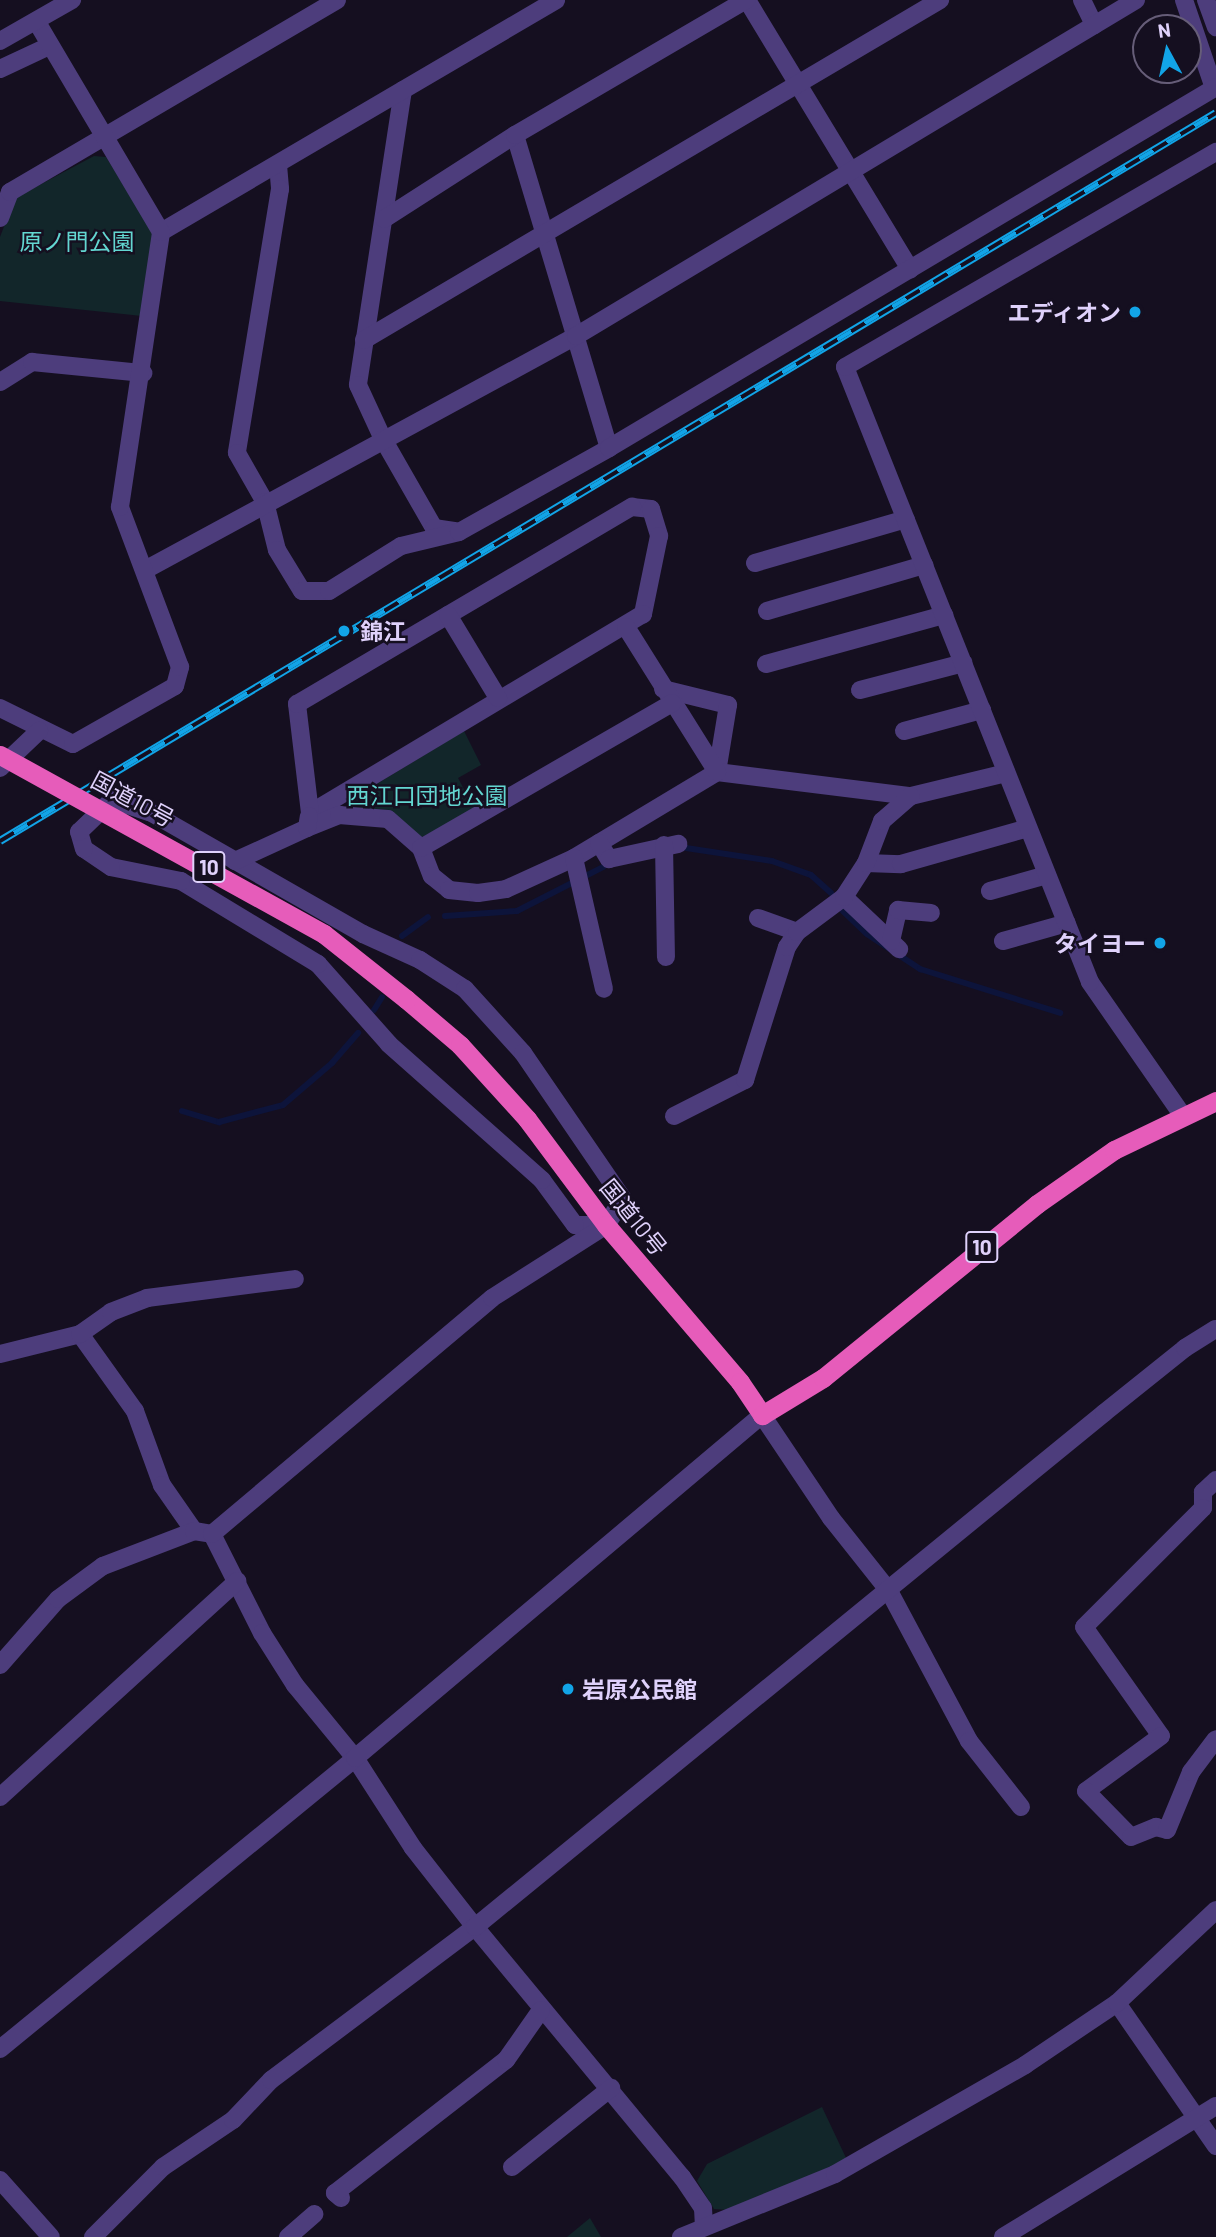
<!DOCTYPE html>
<meta charset="utf-8">
<style>
body{margin:0}
#map{position:relative;width:1216px;height:2237px;overflow:hidden;background:#150f20;font-family:Barlow,"Noto Sans JP",sans-serif}
div>[style]{position:absolute}
.green>*{inset:0;background:#12262a}
.stream>*{height:6px;margin:-3px;padding:0 3px;transform-origin:3px;border-radius:3px;background:#0d143b}
.minor>*{height:18px;margin:-9px;padding:0 9px;transform-origin:9px;border-radius:9px;background:#4d3d7c}
.tertiary>*{height:18px;margin:-9px;padding:0 9px;transform-origin:9px;border-radius:9px;background:#4d3d7c}
.trunk>*{height:19px;margin:-9.5px;padding:0 9.5px;transform-origin:9.5px;border-radius:9.5px;background:#e65cba}
.rail>*{height:8px;margin-top:-4px;transform-origin:0;background:repeating-linear-gradient(90deg,#150f20 0 16px,#12a4e7 0 32px);box-sizing:border-box;border-block:2px solid #12a4e7}
.trunk-bridge>*{height:19px;margin:-9.5px;padding:0 9.5px;transform-origin:9.5px;border-radius:9.5px;background:#e65cba}
.dots>*{width:19px;height:19px;translate:-50% -50%;box-sizing:border-box;border:4px solid #150f20;border-radius:50%}
span{translate:-50% -50%;white-space:nowrap;text-align:center;line-height:1.15;-webkit-text-stroke:5px #150f20;paint-order:stroke}
.shield-label span{padding:2px 5px;background:#150f20;border:2px solid;border-radius:5px;-webkit-text-stroke-width:0}
.shield-label{font-size:21px;color:#dfd1fb;font-weight:700}
.park-label{font-size:23px;color:#63d6d1}
.poi-label{font-size:23px;color:#dfd1fb;font-weight:700}
.right{translate:-100% -50%;text-align:right}
.left{translate:0 -50%;text-align:left}
.street-label{font-size:23px;color:#dfd1fb}
.north{position:absolute;left:1132px;top:14px;width:70px;height:70px;box-sizing:border-box;background:#150f20;border:2px solid #665d78;border-radius:50%;rotate:352deg;font-size:19px;font-weight:700;line-height:28px;text-align:center;color:#dfd1fb}
.north::after{content:'';display:block;margin:auto;width:24px;height:32px;background:#12a4e7;clip-path:polygon(50% 0,100% 100%,50% 72%,0 100%)}
</style>
<div id="map">
<div class="green">
<i style="clip-path:polygon(94px 156px,106px 157px,154px 234px,142px 316px,0 301px,0 237px,15px 198px)"></i>
<i style="clip-path:polygon(464px 731px,481px 765px,458px 778px,475px 810px,420px 838px,390px 810px,352px 807px,352px 799px)"></i>
<i style="clip-path:polygon(822px 2107px,847px 2160px,729px 2210px,714px 2209px,697px 2181px,707px 2164px)"></i>
<i style="clip-path:polygon(590px 2218px,601px 2237px,567px 2237px)"></i>
</div>
<div class="stream">
<i style="left:686px;top:848px;width:87px;rotate:8.6deg"></i>
<i style="left:772px;top:861px;width:41px;rotate:19.7deg"></i>
<i style="left:811px;top:875px;width:27px;rotate:42deg"></i>
<i style="left:843px;top:911px;width:33px;rotate:44deg"></i>
<i style="left:867px;top:934px;width:64px;rotate:33.4deg"></i>
<i style="left:920px;top:969px;width:147px;rotate:17.4deg"></i>
<i style="left:445px;top:916px;width:72px;rotate:-4deg"></i>
<i style="left:517px;top:911px;width:97px;rotate:-27.1deg"></i>
<i style="left:402px;top:936px;width:32px;rotate:-36deg"></i>
<i style="left:374px;top:1010px;width:15px;rotate:-58deg"></i>
<i style="left:182px;top:1111px;width:39px;rotate:17deg"></i>
<i style="left:219px;top:1122px;width:66px;rotate:-14.9deg"></i>
<i style="left:283px;top:1105px;width:65px;rotate:-40.6deg"></i>
<i style="left:332px;top:1063px;width:40px;rotate:-49deg"></i>
</div>
<div class="minor">
<i style="left:747px;top:0;width:315px;rotate:58.8deg"></i>
<i style="left:1082px;top:0;width:28px;rotate:64deg"></i>
<i style="left:1184px;top:0;width:93px;rotate:71.2deg"></i>
<i style="left:0;top:69px;width:54px;rotate:-25.1deg"></i>
<i style="left:403px;top:90px;width:298px;rotate:98.7deg"></i>
<i style="left:358px;top:385px;width:60px;rotate:65.2deg"></i>
<i style="left:383px;top:439px;width:103px;rotate:60.2deg"></i>
<i style="left:434px;top:528px;width:22px;rotate:8deg"></i>
<i style="left:515px;top:135px;width:327px;rotate:73.3deg"></i>
<i style="left:278px;top:165px;width:24px;rotate:85deg"></i>
<i style="left:280px;top:189px;width:267px;rotate:99.3deg"></i>
<i style="left:237px;top:453px;width:56px;rotate:60.3deg"></i>
<i style="left:265px;top:502px;width:49px;rotate:76deg"></i>
<i style="left:277px;top:550px;width:48px;rotate:58.6deg"></i>
<i style="left:302px;top:591px;width:27px"></i>
<i style="left:329px;top:591px;width:85px;rotate:-32deg"></i>
<i style="left:401px;top:546px;width:60px;rotate:-13.6deg"></i>
<i style="left:459px;top:532px;width:172px;rotate:-29.2deg"></i>
<i style="left:609px;top:448px;width:706px;rotate:-30.74deg"></i>
<i style="left:0;top:218px;width:28px;rotate:-69deg"></i>
<i style="left:10px;top:192px;width:379px;rotate:-30.4deg"></i>
<i style="left:384px;top:219px;width:156px;rotate:-32.7deg"></i>
<i style="left:515px;top:135px;width:268px;rotate:-30.3deg"></i>
<i style="left:161px;top:232px;width:458px;rotate:-30.4deg"></i>
<i style="left:364px;top:340px;width:669px;rotate:-30.55deg"></i>
<i style="left:0;top:382px;width:38px;rotate:-32deg"></i>
<i style="left:32px;top:362px;width:112px;rotate:5.7deg"></i>
<i style="left:632px;top:507px;width:19px;rotate:6deg"></i>
<i style="left:651px;top:509px;width:28px;rotate:73deg"></i>
<i style="left:659px;top:536px;width:80px;rotate:101.6deg"></i>
<i style="left:643px;top:614px;width:388px;rotate:149.1deg"></i>
<i style="left:310px;top:813px;width:110px;rotate:-96.8deg"></i>
<i style="left:297px;top:704px;width:389px;rotate:-30.5deg"></i>
<i style="left:755px;top:563px;width:157px;rotate:-16.2deg"></i>
<i style="left:145px;top:570px;width:490px;rotate:-28.5deg"></i>
<i style="left:576px;top:336px;width:653px;rotate:-30.96deg"></i>
<i style="left:767px;top:611px;width:164px;rotate:-16.3deg"></i>
<i style="left:448px;top:615px;width:97px;rotate:58.9deg"></i>
<i style="left:766px;top:664px;width:185px;rotate:-15.4deg"></i>
<i style="left:663px;top:689px;width:67px;rotate:13.8deg"></i>
<i style="left:728px;top:705px;width:68px;rotate:99.3deg"></i>
<i style="left:717px;top:772px;width:195px;rotate:7.1deg"></i>
<i style="left:911px;top:796px;width:98px;rotate:-13.6deg"></i>
<i style="left:860px;top:690px;width:107px;rotate:-14.6deg"></i>
<i style="left:0;top:708px;width:81px;rotate:26.3deg"></i>
<i style="left:73px;top:744px;width:117px;rotate:-29.6deg"></i>
<i style="left:175px;top:686px;width:20px;rotate:-75deg"></i>
<i style="left:180px;top:667px;width:171px;rotate:-110.6deg"></i>
<i style="left:120px;top:507px;width:278px;rotate:-81.5deg"></i>
<i style="left:161px;top:232px;width:245px;rotate:-120.6deg"></i>
<i style="left:904px;top:731px;width:81px;rotate:-15.1deg"></i>
<i style="left:0;top:768px;width:54px;rotate:-43.5deg"></i>
<i style="left:112px;top:800px;width:40px;rotate:18deg"></i>
<i style="left:150px;top:812px;width:245px;rotate:29.8deg"></i>
<i style="left:363px;top:934px;width:63px;rotate:24.5deg"></i>
<i style="left:420px;top:960px;width:54px;rotate:32.8deg"></i>
<i style="left:465px;top:989px;width:86px;rotate:47.8deg"></i>
<i style="left:523px;top:1053px;width:177px;rotate:55.6deg"></i>
<i style="left:623px;top:1199px;width:31px;rotate:123deg"></i>
<i style="left:606px;top:1225px;width:31px;rotate:180deg"></i>
<i style="left:575px;top:1225px;width:56px;rotate:-126.3deg"></i>
<i style="left:542px;top:1180px;width:205px;rotate:-138.4deg"></i>
<i style="left:389px;top:1044px;width:107px;rotate:-131.6deg"></i>
<i style="left:318px;top:964px;width:160px;rotate:-148.8deg"></i>
<i style="left:181px;top:881px;width:71px;rotate:-168.7deg"></i>
<i style="left:111px;top:867px;width:32px;rotate:-146deg"></i>
<i style="left:84px;top:849px;width:18px;rotate:-106deg"></i>
<i style="left:79px;top:832px;width:46px;rotate:-44.1deg"></i>
<i style="left:307px;top:828px;width:35px;rotate:-22deg"></i>
<i style="left:339px;top:815px;width:49px;rotate:4.7deg"></i>
<i style="left:388px;top:819px;width:44px;rotate:41.3deg"></i>
<i style="left:421px;top:848px;width:30px;rotate:69deg"></i>
<i style="left:432px;top:876px;width:22px;rotate:39deg"></i>
<i style="left:449px;top:890px;width:29px;rotate:6deg"></i>
<i style="left:478px;top:893px;width:28px;rotate:-8deg"></i>
<i style="left:506px;top:889px;width:75px;rotate:-24.5deg"></i>
<i style="left:574px;top:858px;width:167px;rotate:-31deg"></i>
<i style="left:717px;top:772px;width:171px;rotate:-122.1deg"></i>
<i style="left:599px;top:843px;width:19px;rotate:58deg"></i>
<i style="left:609px;top:859px;width:71px;rotate:-12.3deg"></i>
<i style="left:664px;top:845px;width:112px;rotate:89deg"></i>
<i style="left:421px;top:848px;width:290px;rotate:-30deg"></i>
<i style="left:574px;top:858px;width:134px;rotate:77.1deg"></i>
<i style="left:235px;top:861px;width:79px;rotate:-24.6deg"></i>
<i style="left:307px;top:828px;width:12px;rotate:-81deg"></i>
<i style="left:866px;top:863px;width:35px;rotate:2deg"></i>
<i style="left:901px;top:864px;width:132px;rotate:-15.8deg"></i>
<i style="left:990px;top:891px;width:59px;rotate:-15.7deg"></i>
<i style="left:844px;top:897px;width:76px;rotate:43.4deg"></i>
<i style="left:758px;top:918px;width:41px;rotate:19.7deg"></i>
<i style="left:891px;top:941px;width:32px;rotate:-77deg"></i>
<i style="left:898px;top:910px;width:33px;rotate:5deg"></i>
<i style="left:1003px;top:941px;width:66px;rotate:-15.7deg"></i>
<i style="left:674px;top:1116px;width:80px;rotate:-26.9deg"></i>
<i style="left:745px;top:1080px;width:139px;rotate:-72.5deg"></i>
<i style="left:787px;top:947px;width:18px;rotate:-56deg"></i>
<i style="left:797px;top:932px;width:59px;rotate:-36.7deg"></i>
<i style="left:844px;top:897px;width:40px;rotate:-57.1deg"></i>
<i style="left:866px;top:863px;width:45px;rotate:-69.1deg"></i>
<i style="left:882px;top:821px;width:38px;rotate:-41deg"></i>
<i style="left:1183px;top:1116px;width:163px;rotate:-124.8deg"></i>
<i style="left:1090px;top:982px;width:662px;rotate:-111.72deg"></i>
<i style="left:845px;top:367px;width:429px;rotate:-30.1deg"></i>
<i style="left:80px;top:1334px;width:95px;rotate:54.5deg"></i>
<i style="left:135px;top:1411px;width:79px;rotate:70deg"></i>
<i style="left:162px;top:1485px;width:56px;rotate:55.2deg"></i>
<i style="left:0;top:1354px;width:82px;rotate:-14deg"></i>
<i style="left:80px;top:1334px;width:38px;rotate:-35deg"></i>
<i style="left:111px;top:1312px;width:39px;rotate:-21deg"></i>
<i style="left:147px;top:1298px;width:149px;rotate:-7.3deg"></i>
<i style="left:762px;top:1415px;width:124px;rotate:56.2deg"></i>
<i style="left:831px;top:1518px;width:93px;rotate:51.5deg"></i>
<i style="left:889px;top:1591px;width:170px;rotate:61.9deg"></i>
<i style="left:969px;top:1741px;width:84px;rotate:51.8deg"></i>
<i style="left:1216px;top:1480px;width:18px;rotate:137deg"></i>
<i style="left:1203px;top:1492px;width:16px;rotate:90deg"></i>
<i style="left:1203px;top:1508px;width:168px;rotate:135deg"></i>
<i style="left:1084px;top:1627px;width:133px;rotate:54.8deg"></i>
<i style="left:1161px;top:1736px;width:93px;rotate:143.7deg"></i>
<i style="left:1086px;top:1791px;width:64px;rotate:45.6deg"></i>
<i style="left:1131px;top:1837px;width:27px;rotate:-22deg"></i>
<i style="left:1156px;top:1827px;width:11px;rotate:15deg"></i>
<i style="left:1167px;top:1830px;width:63px;rotate:-67.5deg"></i>
<i style="left:1191px;top:1772px;width:41px;rotate:-52.9deg"></i>
<i style="left:212px;top:1534px;width:111px;rotate:63.2deg"></i>
<i style="left:262px;top:1633px;width:62px;rotate:57.6deg"></i>
<i style="left:295px;top:1685px;width:94px;rotate:50.6deg"></i>
<i style="left:355px;top:1758px;width:107px;rotate:57.2deg"></i>
<i style="left:413px;top:1848px;width:100px;rotate:51.9deg"></i>
<i style="left:475px;top:1927px;width:325px;rotate:50.4deg"></i>
<i style="left:682px;top:2177px;width:37px;rotate:56deg"></i>
<i style="left:703px;top:2208px;width:17px;rotate:87deg"></i>
<i style="left:0;top:1665px;width:88px;rotate:-48.7deg"></i>
<i style="left:58px;top:1599px;width:56px;rotate:-36.3deg"></i>
<i style="left:103px;top:1566px;width:97px;rotate:-21deg"></i>
<i style="left:194px;top:1531px;width:18px;rotate:9deg"></i>
<i style="left:212px;top:1534px;width:366px;rotate:-40.1deg"></i>
<i style="left:492px;top:1298px;width:134px;rotate:-32.5deg"></i>
<i style="left:0;top:1797px;width:321px;rotate:-42.3deg"></i>
<i style="left:1117px;top:2003px;width:174px;rotate:55.3deg"></i>
<i style="left:512px;top:2167px;width:127px;rotate:-38.6deg"></i>
<i style="left:0;top:2180px;width:76px;rotate:48.2deg"></i>
<i style="left:341px;top:2198px;width:8px;rotate:-140deg"></i>
<i style="left:335px;top:2193px;width:217px;rotate:-37.9deg"></i>
<i style="left:506px;top:2060px;width:61px;rotate:-55deg"></i>
<i style="left:93px;top:2237px;width:99px;rotate:-45deg"></i>
<i style="left:163px;top:2167px;width:84px;rotate:-33.9deg"></i>
<i style="left:233px;top:2120px;width:55px;rotate:-46.5deg"></i>
<i style="left:271px;top:2080px;width:255px;rotate:-36.9deg"></i>
<i style="left:475px;top:1927px;width:812px;rotate:-39.25deg"></i>
<i style="left:1104px;top:1413px;width:104px;rotate:-38.7deg"></i>
<i style="left:1185px;top:1348px;width:36px;rotate:-32deg"></i>
<i style="left:288px;top:2237px;width:35px;rotate:-41deg"></i>
<i style="left:681px;top:2237px;width:166px;rotate:-22.2deg"></i>
<i style="left:835px;top:2174px;width:219px;rotate:-29.8deg"></i>
<i style="left:1025px;top:2065px;width:111px;rotate:-34deg"></i>
<i style="left:1117px;top:2003px;width:136px;rotate:-43.2deg"></i>
<i style="left:1003px;top:2237px;width:250px;rotate:-31.6deg"></i>
</div>
<div class="tertiary">
<i style="left:1206px;top:0;width:29px;rotate:70deg"></i>
<i style="left:0;top:41px;width:83px;rotate:-29.7deg"></i>
<i style="left:0;top:2049px;width:459px;rotate:-39.3deg"></i>
<i style="left:355px;top:1758px;width:532px;rotate:-40.12deg"></i>
</div>
<div class="trunk">
<i style="left:406px;top:999px;width:71px;rotate:40.4deg"></i>
<i style="left:460px;top:1045px;width:100px;rotate:47.8deg"></i>
<i style="left:527px;top:1119px;width:132px;rotate:53.3deg"></i>
<i style="left:606px;top:1225px;width:206px;rotate:49.5deg"></i>
<i style="left:740px;top:1382px;width:40px;rotate:56deg"></i>
<i style="left:762px;top:1415px;width:71px;rotate:-31.2deg"></i>
<i style="left:823px;top:1378px;width:276px;rotate:-39.1deg"></i>
<i style="left:1037px;top:1204px;width:94px;rotate:-35deg"></i>
<i style="left:1114px;top:1150px;width:113px;rotate:-25.7deg"></i>
</div>
<div class="rail">
<i style="left:0;top:841px;width:1417px;rotate:-30.91deg"></i>
</div>
<div class="trunk-bridge">
<i style="left:0;top:755px;width:370px;rotate:28.9deg"></i>
<i style="left:324px;top:934px;width:105px;rotate:38.4deg"></i>
</div>
<div class="dots">
<i style="left:1135px;top:312px;background:#12a4e7"></i>
<i style="left:344px;top:631px;background:#12a4e7"></i>
<i style="left:1160px;top:943px;background:#12a4e7"></i>
<i style="left:568px;top:1689px;background:#12a4e7"></i>
</div>
<div class="shield-label">
<span style="left:209px;top:867px">10</span>
<span style="left:982px;top:1247px">10</span>
</div>
<div class="park-label">
<span style="left:77px;top:241px">原ノ門公園</span>
<span style="left:427px;top:795px">西江口団地公園</span>
</div>
<div class="poi-label">
<span class="right" style="left:1121px;top:312px">エディオン</span>
<span class="left" style="left:360px;top:631px">錦江</span>
<span class="right" style="left:1146px;top:943px">タイヨー</span>
<span class="left" style="left:582px;top:1689px">岩原公民館</span>
</div>
<div class="street-label">
<span style="left:133px;top:799px;rotate:28deg">国道10号</span>
<span style="left:634px;top:1217px;rotate:51deg">国道10号</span>
</div>
<div class="north">N</div>
</div>
